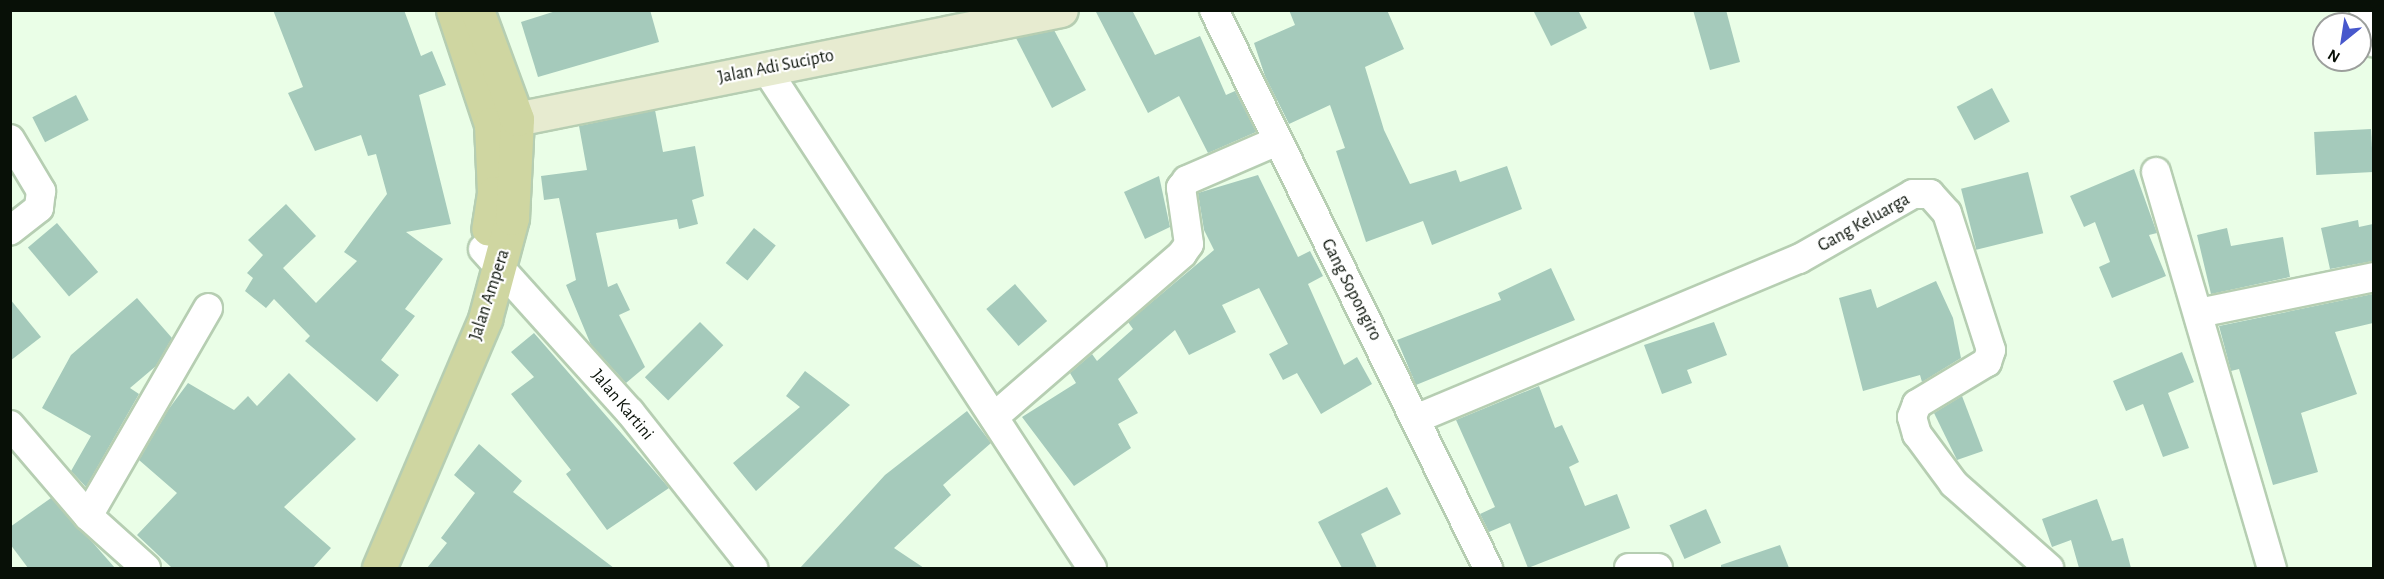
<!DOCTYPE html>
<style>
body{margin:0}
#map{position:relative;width:2384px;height:579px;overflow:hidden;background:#eafee7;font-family:"Alegreya Sans",sans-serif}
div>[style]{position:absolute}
.building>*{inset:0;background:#a5cabb;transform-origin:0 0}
.roads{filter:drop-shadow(2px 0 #b6ceb2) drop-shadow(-2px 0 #b6ceb2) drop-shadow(0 2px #b6ceb2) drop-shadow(0 -2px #b6ceb2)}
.street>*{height:28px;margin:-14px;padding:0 14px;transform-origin:14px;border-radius:14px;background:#fff}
.secondary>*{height:33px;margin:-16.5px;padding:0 16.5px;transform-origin:16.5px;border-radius:16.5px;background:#e7ebd0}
.primary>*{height:33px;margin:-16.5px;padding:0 16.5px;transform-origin:16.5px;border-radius:16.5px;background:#cfd6a1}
span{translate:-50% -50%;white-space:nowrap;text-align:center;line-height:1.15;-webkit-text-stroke:4.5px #fff;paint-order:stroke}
.street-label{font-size:18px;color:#081007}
.frame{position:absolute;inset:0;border:12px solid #081007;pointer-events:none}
.north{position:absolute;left:2312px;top:12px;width:60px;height:60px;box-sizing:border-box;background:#fff;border:2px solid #9c9f9c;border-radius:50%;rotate:210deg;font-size:16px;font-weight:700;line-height:24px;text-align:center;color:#081007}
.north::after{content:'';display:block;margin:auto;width:21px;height:27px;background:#4758cc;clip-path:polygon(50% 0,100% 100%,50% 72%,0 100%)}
</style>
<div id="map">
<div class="building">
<i style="clip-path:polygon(273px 10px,404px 10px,421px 56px,432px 51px,446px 85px,419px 95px,451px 224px,406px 232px,443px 259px,405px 309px,415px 316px,381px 360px,399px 375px,377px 402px,305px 341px,310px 336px,274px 299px,266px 308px,245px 291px,253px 278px,247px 273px,263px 255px,248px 240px,286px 204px,316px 236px,283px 268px,316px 303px,357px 261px,344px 252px,387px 194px,376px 154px,368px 156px,361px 135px,315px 151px,288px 93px,303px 87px)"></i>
<i style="clip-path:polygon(559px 10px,650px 10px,659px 42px,538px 77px,521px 22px)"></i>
<i style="clip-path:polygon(1095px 10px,1132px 10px,1155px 55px,1200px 36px,1226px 95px,1235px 91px,1256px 132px,1208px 153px,1179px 96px,1148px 113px)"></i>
<i style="clip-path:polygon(1289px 10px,1387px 10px,1404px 49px,1365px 67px,1384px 130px,1410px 184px,1456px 170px,1460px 182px,1507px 166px,1522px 209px,1432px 245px,1423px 221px,1366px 242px,1336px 151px,1345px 148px,1330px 105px,1289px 124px,1265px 76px,1254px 43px,1295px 25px)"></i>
<i style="clip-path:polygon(1533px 10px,1578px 10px,1587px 28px,1551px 46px)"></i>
<i style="clip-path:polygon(1693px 10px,1726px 10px,1740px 62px,1710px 70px)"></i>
<i style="clip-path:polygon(1054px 30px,1086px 90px,1052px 108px,1016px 38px)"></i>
<i style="left:1992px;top:88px;width:38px;height:40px;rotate:62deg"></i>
<i style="left:76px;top:95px;width:28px;height:49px;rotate:63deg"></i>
<i style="clip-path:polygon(655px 110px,663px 152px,695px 146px,704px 196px,692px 200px,698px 224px,679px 229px,677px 219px,596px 233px,608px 287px,617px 283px,630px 310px,619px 315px,645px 367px,626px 383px,591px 345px,566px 285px,576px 280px,559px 198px,544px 200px,541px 176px,587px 170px,579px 126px)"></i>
<i style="left:2371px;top:129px;width:43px;height:57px;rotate:87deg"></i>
<i style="clip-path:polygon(2134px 169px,2157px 233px,2149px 235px,2166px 276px,2112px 298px,2099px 267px,2110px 262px,2095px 222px,2084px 227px,2070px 196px)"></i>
<i style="left:2028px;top:172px;width:63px;height:69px;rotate:76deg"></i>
<i style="clip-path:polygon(1258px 175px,1298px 257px,1310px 251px,1323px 276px,1308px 284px,1344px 365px,1357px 357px,1372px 384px,1321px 414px,1297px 373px,1283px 380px,1269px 354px,1288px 344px,1259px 288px,1222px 305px,1236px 332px,1189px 355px,1175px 330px,1118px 379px,1138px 413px,1118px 424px,1131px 448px,1074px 486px,1022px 417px,1076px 383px,1070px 373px,1092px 354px,1097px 361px,1133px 329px,1128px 322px,1214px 250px,1204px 230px,1198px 193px)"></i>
<i style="clip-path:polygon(1159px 176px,1170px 227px,1145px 239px,1124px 192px)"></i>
<i style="clip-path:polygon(2358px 220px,2359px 227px,2373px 224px,2373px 261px,2330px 269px,2321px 228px)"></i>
<i style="left:57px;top:223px;width:64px;height:38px;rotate:50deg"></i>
<i style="left:754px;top:228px;width:28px;height:45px;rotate:39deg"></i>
<i style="clip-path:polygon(2227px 228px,2231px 246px,2283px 237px,2290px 277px,2211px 294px,2197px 235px)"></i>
<i style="clip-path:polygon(1551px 268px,1575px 320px,1416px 385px,1397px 340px,1501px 300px,1498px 293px)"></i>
<i style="clip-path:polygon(1936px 281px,1953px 318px,1961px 358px,1922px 382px,1920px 375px,1863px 391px,1839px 298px,1871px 289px,1877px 308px)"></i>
<i style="left:1015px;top:284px;width:49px;height:38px;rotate:49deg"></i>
<i style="clip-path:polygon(2373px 294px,2373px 323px,2335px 332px,2357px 394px,2301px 413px,2318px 472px,2273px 485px,2239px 369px,2231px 371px,2219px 326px)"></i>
<i style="clip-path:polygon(137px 298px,172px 338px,156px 366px,130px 388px,139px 394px,86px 487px,71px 471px,91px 436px,42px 408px,71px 355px)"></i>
<i style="clip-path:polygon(10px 299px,41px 337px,10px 361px)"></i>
<i style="left:700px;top:322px;width:33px;height:78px;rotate:45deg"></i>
<i style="clip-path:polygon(1714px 322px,1727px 355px,1687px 370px,1692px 383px,1662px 394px,1644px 345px)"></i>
<i style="clip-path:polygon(534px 333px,669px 488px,607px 530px,566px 474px,571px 470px,511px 394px,534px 377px,511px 352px)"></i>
<i style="clip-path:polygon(2182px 352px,2194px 382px,2168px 393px,2189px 448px,2163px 457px,2143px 404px,2126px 411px,2113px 381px)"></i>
<i style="clip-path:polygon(805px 371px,850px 405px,756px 491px,733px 463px,800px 407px,786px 396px)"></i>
<i style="clip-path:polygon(289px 373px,356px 439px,284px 507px,331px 548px,313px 568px,172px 568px,137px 535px,177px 493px,139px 460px,168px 410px,188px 383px,234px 410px,248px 396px,257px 406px)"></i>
<i style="clip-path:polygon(1539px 386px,1555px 428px,1562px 425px,1579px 462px,1569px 467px,1585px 506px,1617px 494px,1630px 528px,1528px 568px,1510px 523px,1489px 532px,1480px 514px,1495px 507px,1456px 420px)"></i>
<i style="clip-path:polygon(1962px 396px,1983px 451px,1957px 460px,1934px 413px)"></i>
<i style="clip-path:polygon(967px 411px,991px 443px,943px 485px,951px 495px,894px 548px,924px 568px,800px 568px,885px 475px)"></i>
<i style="clip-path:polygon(479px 444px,522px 481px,513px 492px,614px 568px,427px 568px,447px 543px,441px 538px,475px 493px,454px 475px)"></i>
<i style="clip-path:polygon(1387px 487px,1401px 514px,1361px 534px,1377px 568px,1342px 568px,1318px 522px)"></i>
<i style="clip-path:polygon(51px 498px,94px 544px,115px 568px,28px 568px,10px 544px,10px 527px)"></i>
<i style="clip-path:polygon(2097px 499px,2112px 541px,2123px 538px,2131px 568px,2079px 568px,2071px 540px,2052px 547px,2042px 519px)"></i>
<i style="left:1706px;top:509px;width:37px;height:40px;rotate:66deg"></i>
<i style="clip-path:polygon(1780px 545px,1789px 568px,1721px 568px,1721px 565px)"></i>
</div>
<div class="roads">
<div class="street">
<i style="left:1214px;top:10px;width:622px;rotate:63.85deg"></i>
<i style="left:2364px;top:10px;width:34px;rotate:73deg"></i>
<i style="left:766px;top:69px;width:596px;rotate:56.84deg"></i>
<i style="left:10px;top:139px;width:61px;rotate:59.2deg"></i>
<i style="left:41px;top:191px;width:17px;rotate:97deg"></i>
<i style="left:39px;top:208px;width:37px;rotate:142deg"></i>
<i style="left:2156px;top:172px;width:413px;rotate:73.7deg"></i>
<i style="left:483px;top:249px;width:219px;rotate:48deg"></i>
<i style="left:630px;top:412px;width:199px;rotate:51.7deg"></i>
<i style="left:2199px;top:313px;width:179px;rotate:-11.6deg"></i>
<i style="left:994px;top:417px;width:249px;rotate:-40.9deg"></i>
<i style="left:1182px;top:254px;width:12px;rotate:-55deg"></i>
<i style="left:1189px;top:244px;width:57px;rotate:-98.1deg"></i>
<i style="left:1181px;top:188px;width:10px;rotate:-53deg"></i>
<i style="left:1187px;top:180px;width:96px;rotate:-23.4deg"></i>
<i style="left:1418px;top:418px;width:413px;rotate:-22.7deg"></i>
<i style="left:1799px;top:259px;width:131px;rotate:-29.7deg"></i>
<i style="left:1913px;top:194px;width:17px"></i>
<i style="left:1930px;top:194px;width:25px;rotate:48deg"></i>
<i style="left:1947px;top:213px;width:144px;rotate:72.2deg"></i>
<i style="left:1991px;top:350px;width:13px;rotate:108deg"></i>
<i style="left:1987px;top:362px;width:82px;rotate:149deg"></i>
<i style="left:1917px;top:404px;width:14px;rotate:111deg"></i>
<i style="left:1912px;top:417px;width:18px;rotate:74deg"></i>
<i style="left:1917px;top:434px;width:62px;rotate:53.5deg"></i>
<i style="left:1954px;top:484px;width:127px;rotate:41.5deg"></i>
<i style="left:10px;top:425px;width:120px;rotate:49.4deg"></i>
<i style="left:88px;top:516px;width:78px;rotate:41.9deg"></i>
<i style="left:88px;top:516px;width:240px;rotate:-60deg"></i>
<i style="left:1629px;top:568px;width:29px"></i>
</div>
<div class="secondary">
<i style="left:491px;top:124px;width:581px;rotate:-11.31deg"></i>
</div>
<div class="primary">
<i style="left:453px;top:10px;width:120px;rotate:71.6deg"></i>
<i style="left:491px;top:124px;width:69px;rotate:87.5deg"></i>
<i style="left:494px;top:193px;width:36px;rotate:99deg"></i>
<i style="left:379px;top:568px;width:271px;rotate:-66.9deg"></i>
<i style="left:485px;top:319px;width:105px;rotate:-75deg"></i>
<i style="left:512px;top:218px;width:99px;rotate:-87.1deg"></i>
<i style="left:517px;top:119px;width:116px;rotate:-110.2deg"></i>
</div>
</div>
<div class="street-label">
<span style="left:776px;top:67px;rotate:-11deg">Jalan Adi Sucipto</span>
<span style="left:1864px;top:223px;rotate:-29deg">Gang Keluarga</span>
<span style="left:1351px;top:290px;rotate:63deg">Gang Sopongiro</span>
<span style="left:490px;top:295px;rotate:-72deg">Jalan Ampera</span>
<span style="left:622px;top:405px;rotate:50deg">Jalan Kartini</span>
</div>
<div class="frame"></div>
<div class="north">N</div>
</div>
